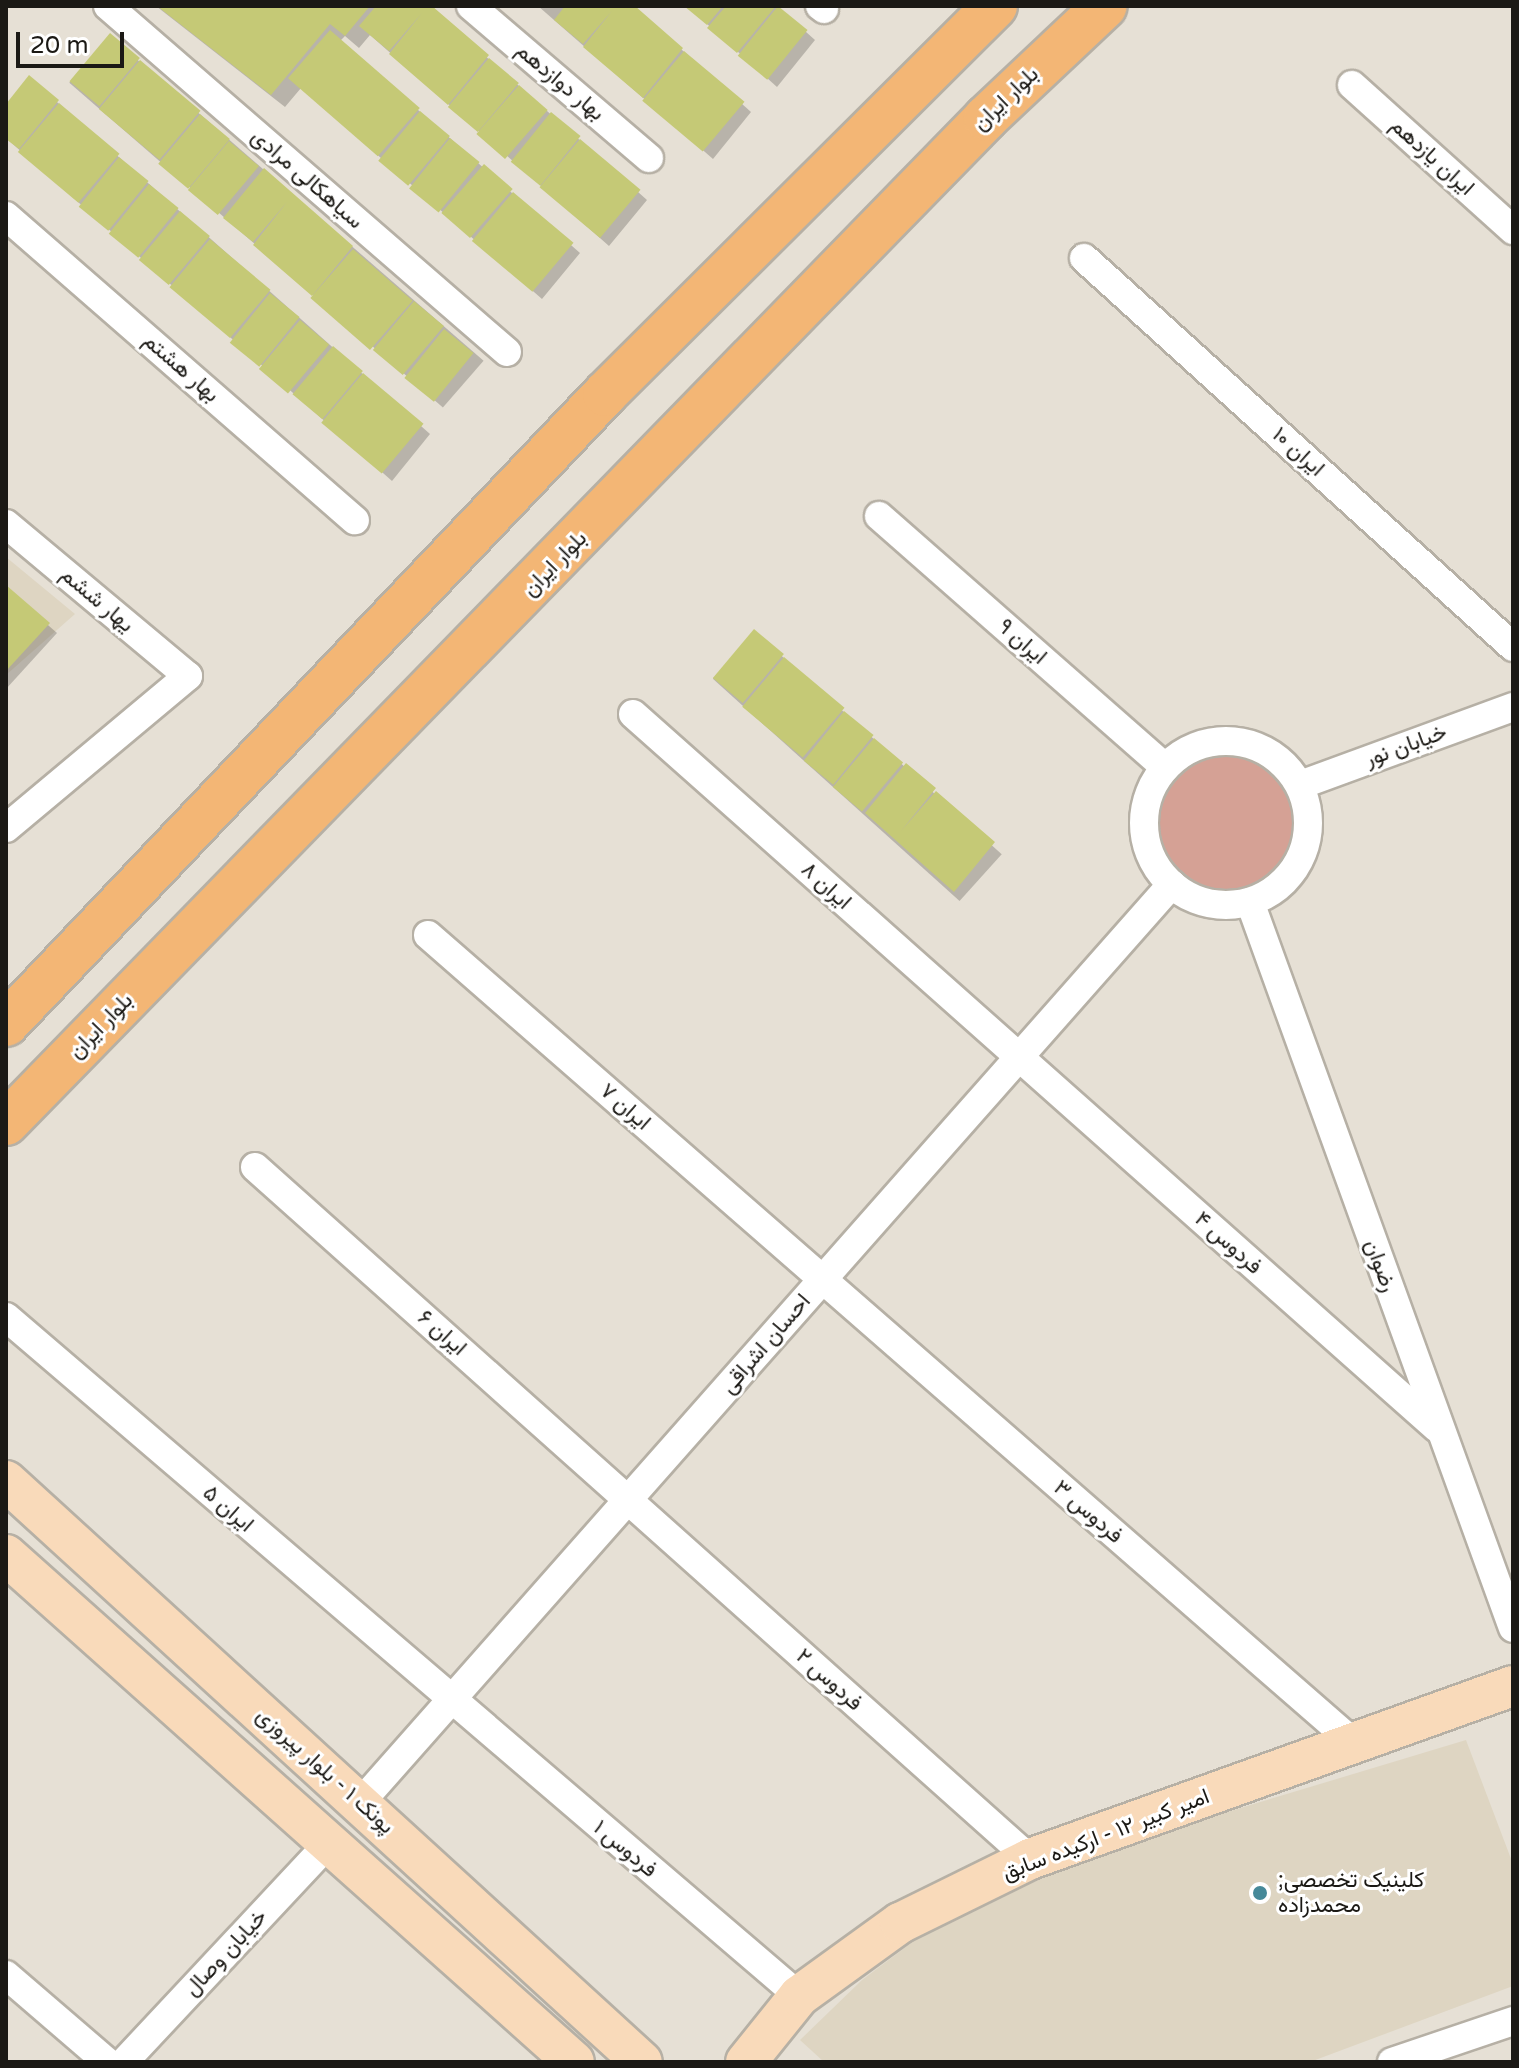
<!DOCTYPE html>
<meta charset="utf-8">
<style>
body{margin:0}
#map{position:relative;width:1519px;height:2068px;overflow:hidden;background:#e6e0d5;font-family:"Varela Round",Vazirmatn,sans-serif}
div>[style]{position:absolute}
.built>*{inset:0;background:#ded5c2}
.green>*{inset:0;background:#d5a195}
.shadow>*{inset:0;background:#0003;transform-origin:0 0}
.building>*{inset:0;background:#c5c976;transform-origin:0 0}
.roads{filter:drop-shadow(2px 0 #b6b0a5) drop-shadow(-2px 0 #b6b0a5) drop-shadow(0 2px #b6b0a5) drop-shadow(0 -2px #b6b0a5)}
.street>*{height:28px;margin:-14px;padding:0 14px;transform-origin:14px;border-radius:14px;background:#fff}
.street>.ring{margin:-14px;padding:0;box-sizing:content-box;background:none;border:28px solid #fff;border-radius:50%}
.secondary>*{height:40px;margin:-20px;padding:0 20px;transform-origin:20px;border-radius:20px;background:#f9daba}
.primary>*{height:44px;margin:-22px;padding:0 22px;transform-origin:22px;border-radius:22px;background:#f3b675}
.dots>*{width:22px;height:22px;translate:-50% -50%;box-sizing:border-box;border:4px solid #fff;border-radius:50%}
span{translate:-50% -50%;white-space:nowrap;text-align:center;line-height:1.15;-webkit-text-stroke:6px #fff;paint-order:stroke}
.street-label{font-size:22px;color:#1b1915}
.poi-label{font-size:22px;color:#1b1915}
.left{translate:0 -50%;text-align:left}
.frame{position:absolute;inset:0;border:8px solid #1b1915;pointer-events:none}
.scale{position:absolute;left:16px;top:32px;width:108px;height:36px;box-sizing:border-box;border:4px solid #1b1915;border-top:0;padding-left:10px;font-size:24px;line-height:28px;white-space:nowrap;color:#1b1915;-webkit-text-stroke:6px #fff;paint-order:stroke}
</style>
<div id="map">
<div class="built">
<i style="clip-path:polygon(6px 557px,75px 614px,6px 675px)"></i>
<i style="clip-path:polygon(1466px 1740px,1513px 1864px,1513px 1986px,1310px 2062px,824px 2062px,800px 2040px,862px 1980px,939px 1922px,1131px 1841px)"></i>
</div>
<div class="green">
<i style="clip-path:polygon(1237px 741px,1262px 749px,1284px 764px,1300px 785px,1308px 813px,1307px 841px,1295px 868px,1276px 889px,1250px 902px,1222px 905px,1195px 899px,1172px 884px,1155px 865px,1146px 841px,1144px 814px,1161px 765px,1210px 742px)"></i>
</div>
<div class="shadow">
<i style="clip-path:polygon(156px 6px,429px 6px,647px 200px,609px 246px,370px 35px,359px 48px,345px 36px,340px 41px,580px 253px,542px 299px,301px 88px,285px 107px)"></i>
<i style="clip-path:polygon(538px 6px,633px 6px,751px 112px,713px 159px)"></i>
<i style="clip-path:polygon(687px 6px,777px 6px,815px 40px,777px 87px)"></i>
<i style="left:110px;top:36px;width:495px;height:62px;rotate:41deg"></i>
<i style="clip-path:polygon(30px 78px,430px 434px,392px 481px,6px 138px,6px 107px)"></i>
<i style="clip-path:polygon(6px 588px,57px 633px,6px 689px)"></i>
<i style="left:755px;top:632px;width:332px;height:63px;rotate:42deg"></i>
</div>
<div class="building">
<i style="clip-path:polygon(157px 6px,370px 6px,345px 36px,330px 24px,271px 95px)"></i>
<i style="clip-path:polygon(376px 6px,432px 6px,489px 55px,448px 105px,389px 54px,422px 13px,389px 51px,359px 26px)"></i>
<i style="clip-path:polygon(565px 6px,635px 6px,683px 48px,643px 98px,583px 47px,612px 11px,583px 44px,554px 20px)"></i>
<i style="clip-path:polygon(684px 6px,723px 6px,707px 25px)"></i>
<i style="clip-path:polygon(726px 6px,776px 6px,737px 53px,707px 28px)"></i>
<i style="left:778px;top:6px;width:38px;height:64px;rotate:39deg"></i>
<i style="left:330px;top:30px;width:119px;height:64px;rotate:41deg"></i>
<i style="left:110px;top:33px;width:39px;height:63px;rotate:40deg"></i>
<i style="left:684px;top:51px;width:79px;height:65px;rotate:40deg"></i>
<i style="left:489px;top:58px;width:39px;height:64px;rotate:40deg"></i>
<i style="left:140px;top:60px;width:79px;height:64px;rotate:40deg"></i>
<i style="clip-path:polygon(29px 75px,59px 100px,19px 149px,6px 139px,6px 104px)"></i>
<i style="left:519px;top:85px;width:38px;height:65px;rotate:41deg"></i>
<i style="left:59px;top:103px;width:79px;height:64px;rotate:40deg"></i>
<i style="left:420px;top:111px;width:39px;height:65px;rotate:40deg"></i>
<i style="left:551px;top:112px;width:38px;height:64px;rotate:39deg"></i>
<i style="left:200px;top:114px;width:39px;height:65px;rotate:40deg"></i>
<i style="left:450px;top:138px;width:38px;height:65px;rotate:39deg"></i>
<i style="left:580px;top:139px;width:79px;height:63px;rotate:40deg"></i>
<i style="left:229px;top:141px;width:39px;height:64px;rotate:40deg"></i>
<i style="left:119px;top:157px;width:38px;height:64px;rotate:39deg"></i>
<i style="left:484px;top:164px;width:38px;height:65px;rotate:41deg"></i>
<i style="clip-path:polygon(264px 168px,353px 246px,312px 296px,253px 245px,287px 202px,253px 242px,223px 218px)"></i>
<i style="left:149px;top:184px;width:38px;height:64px;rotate:39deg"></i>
<i style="left:513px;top:192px;width:79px;height:64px;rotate:40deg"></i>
<i style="left:180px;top:211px;width:39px;height:64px;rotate:40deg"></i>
<i style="left:210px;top:239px;width:79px;height:63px;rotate:40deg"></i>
<i style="left:353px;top:249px;width:79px;height:65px;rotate:41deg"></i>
<i style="left:270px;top:293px;width:38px;height:64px;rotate:39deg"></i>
<i style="left:414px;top:301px;width:39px;height:64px;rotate:40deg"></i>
<i style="left:300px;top:320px;width:38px;height:64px;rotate:40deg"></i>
<i style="left:444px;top:329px;width:38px;height:63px;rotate:39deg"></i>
<i style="left:333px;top:346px;width:39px;height:63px;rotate:40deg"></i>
<i style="left:363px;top:373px;width:79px;height:65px;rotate:40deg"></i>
<i style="clip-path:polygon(6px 585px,50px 623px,6px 671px)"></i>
<i style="left:754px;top:629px;width:39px;height:64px;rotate:40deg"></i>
<i style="left:784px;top:657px;width:79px;height:65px;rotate:40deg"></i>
<i style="left:844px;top:711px;width:38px;height:64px;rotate:39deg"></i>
<i style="left:874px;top:738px;width:38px;height:64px;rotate:40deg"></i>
<i style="clip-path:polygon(906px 763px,936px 788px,901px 831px,936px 791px,995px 842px,954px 892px,865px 813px)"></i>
</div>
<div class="roads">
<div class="street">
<i style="left:108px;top:6px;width:528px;rotate:40.93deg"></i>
<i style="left:471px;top:6px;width:234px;rotate:40.5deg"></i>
<i style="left:820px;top:6px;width:5px;rotate:37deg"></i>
<i style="left:1352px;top:85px;width:217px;rotate:42deg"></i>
<i style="left:6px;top:216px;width:463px;rotate:41.1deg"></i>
<i style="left:1084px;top:258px;width:579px;rotate:42.2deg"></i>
<i style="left:879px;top:516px;width:381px;rotate:41.3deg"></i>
<i style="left:6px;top:524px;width:237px;rotate:39.9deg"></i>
<i style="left:188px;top:676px;width:237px;rotate:140.1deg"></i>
<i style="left:633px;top:714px;width:1075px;rotate:41.61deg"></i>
<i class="ring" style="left:1144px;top:741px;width:136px;height:136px"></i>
<i style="left:1300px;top:785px;width:227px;rotate:-20.1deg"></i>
<i style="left:1250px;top:902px;width:772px;rotate:70.09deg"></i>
<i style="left:428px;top:935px;width:1229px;rotate:41.11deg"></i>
<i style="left:255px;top:1167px;width:1039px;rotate:41.76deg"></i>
<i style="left:6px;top:1317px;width:1044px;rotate:40.57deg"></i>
<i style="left:360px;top:1803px;width:1226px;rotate:-48.54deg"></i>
<i style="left:6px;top:1975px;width:133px;rotate:40.7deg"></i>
<i style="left:124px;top:2062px;width:299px;rotate:-46.9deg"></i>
<i style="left:1392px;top:2062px;width:128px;rotate:-18.7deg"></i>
</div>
<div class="secondary">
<i style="left:6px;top:1481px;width:861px;rotate:42.41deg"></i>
<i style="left:6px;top:1555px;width:761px;rotate:41.75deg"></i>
<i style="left:746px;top:2062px;width:85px;rotate:-51.2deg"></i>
<i style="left:799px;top:1996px;width:125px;rotate:-35.9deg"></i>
<i style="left:900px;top:1923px;width:145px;rotate:-26.2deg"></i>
<i style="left:1030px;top:1859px;width:513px;rotate:-19.71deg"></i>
</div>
<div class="primary">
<i style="left:6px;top:1024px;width:869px;rotate:-46.44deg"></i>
<i style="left:605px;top:394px;width:550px;rotate:-44.85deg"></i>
<i style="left:6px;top:1123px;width:1404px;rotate:-45.72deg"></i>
<i style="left:986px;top:118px;width:163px;rotate:-43.3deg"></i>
</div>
</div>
<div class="dots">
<i style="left:1260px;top:1893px;background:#468999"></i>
</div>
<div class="street-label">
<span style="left:560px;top:82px;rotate:40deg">بهار دوازدهم</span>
<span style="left:1006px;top:99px;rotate:-44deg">بلوار ایران</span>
<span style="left:1432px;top:157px;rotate:42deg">ایران یازدهم</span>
<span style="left:307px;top:179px;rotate:41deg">سیاهکالی مرادی</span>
<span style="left:181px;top:368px;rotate:41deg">بهار هشتم</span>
<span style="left:1298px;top:452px;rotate:42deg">ایران ۱۰</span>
<span style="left:555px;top:564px;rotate:-46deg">بلوار ایران</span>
<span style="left:97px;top:600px;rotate:40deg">یهار ششم</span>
<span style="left:1022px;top:642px;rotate:41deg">ایران ۹</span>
<span style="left:1406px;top:746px;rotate:-20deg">خیابان نور</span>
<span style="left:826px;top:886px;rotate:42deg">ایران ۸</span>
<span style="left:101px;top:1026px;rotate:-46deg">بلوار ایران</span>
<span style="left:625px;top:1107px;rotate:41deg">ایران ۷</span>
<span style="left:1228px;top:1243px;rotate:42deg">فردوس ۴</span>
<span style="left:1380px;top:1266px;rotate:70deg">رضوان</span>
<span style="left:442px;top:1333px;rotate:42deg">ایران ۶</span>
<span style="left:766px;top:1344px;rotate:-49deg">احسان اشراقی</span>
<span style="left:228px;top:1509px;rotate:41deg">ایران ۵</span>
<span style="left:1088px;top:1512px;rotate:41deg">فردوس ۳</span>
<span style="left:829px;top:1680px;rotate:42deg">فردوس ۲</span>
<span style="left:325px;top:1771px;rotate:42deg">پونک ۱ - بلوار پیروزی</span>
<span style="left:1106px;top:1835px;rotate:-21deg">امیر کبیر ۱۲ - ارکیده سابق</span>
<span style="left:625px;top:1849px;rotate:40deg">فردوس ۱</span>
<span style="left:226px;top:1953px;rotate:-47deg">خیابان وصال</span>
</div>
<div class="poi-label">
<span class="left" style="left:1278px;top:1893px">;کلینیک تخصصی<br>محمدزاده</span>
</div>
<div class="frame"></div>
<div class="scale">20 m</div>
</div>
